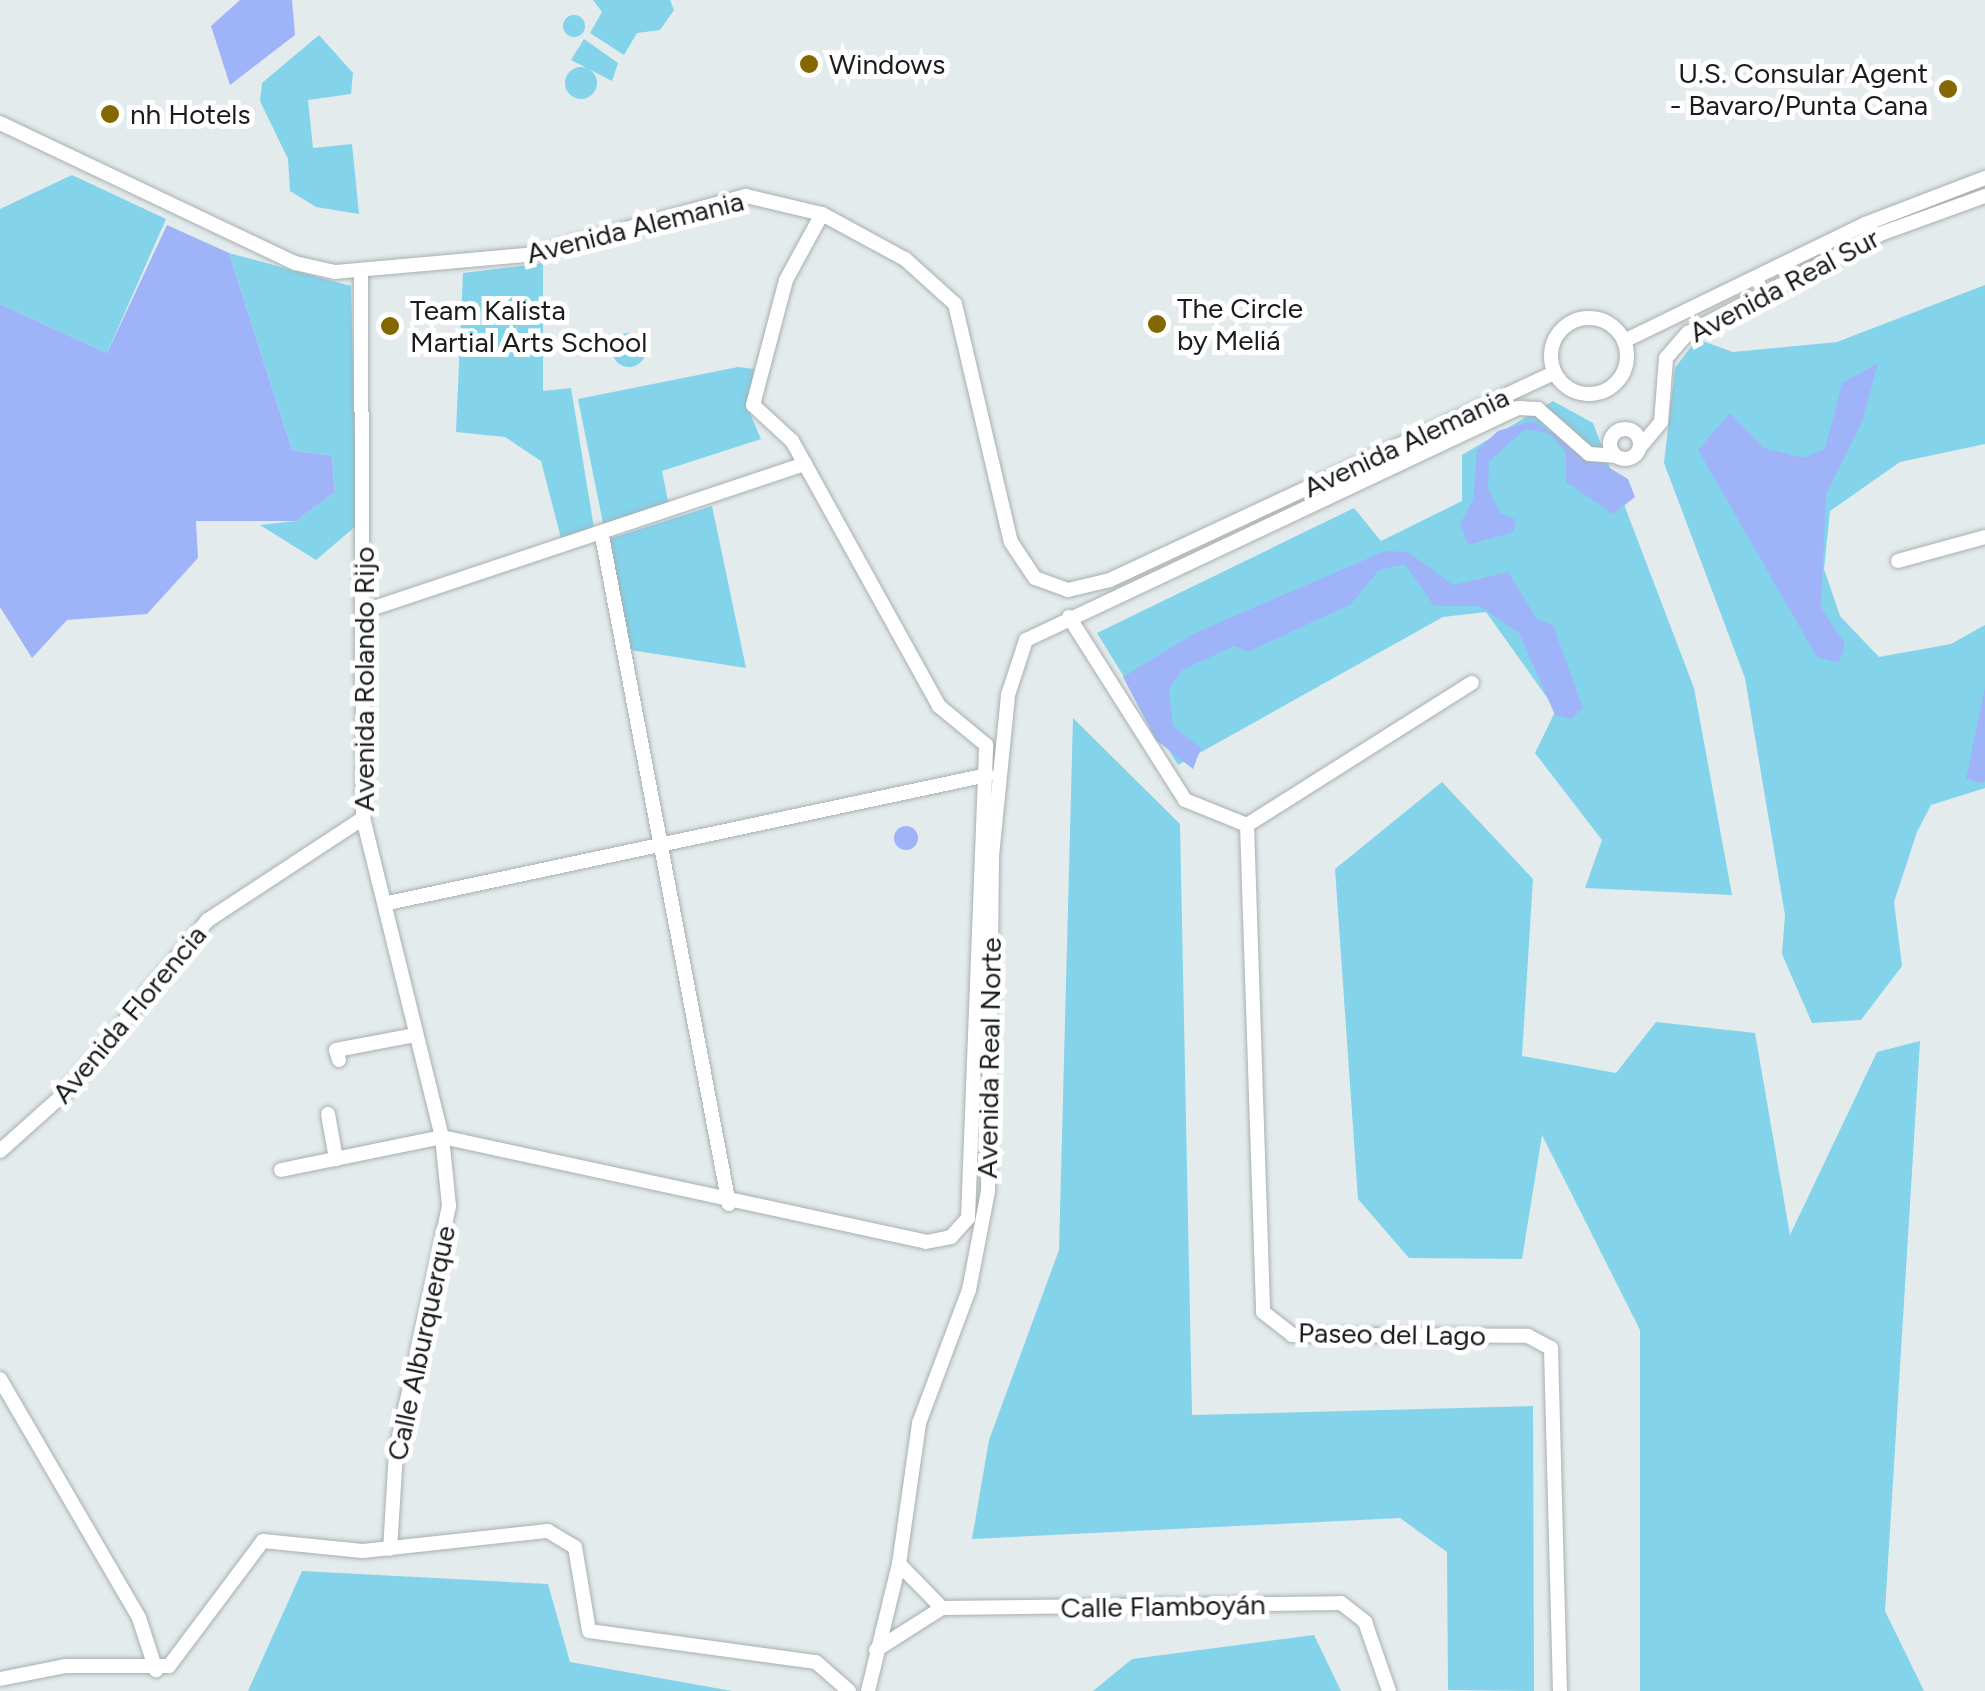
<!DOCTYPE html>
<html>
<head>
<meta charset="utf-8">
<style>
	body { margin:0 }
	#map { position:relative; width:1985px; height:1691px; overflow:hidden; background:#e3ebed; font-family:Figtree,sans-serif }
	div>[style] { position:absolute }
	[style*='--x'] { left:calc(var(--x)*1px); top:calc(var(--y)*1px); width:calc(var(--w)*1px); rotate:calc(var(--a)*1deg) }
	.green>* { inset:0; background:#83d3eb }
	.round { border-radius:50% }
	.water>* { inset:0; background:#9fb4f8 }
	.roads { filter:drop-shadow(0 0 2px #a8afb1) drop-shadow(0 0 2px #a8afb1) }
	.minor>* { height:14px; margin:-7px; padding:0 7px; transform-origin:7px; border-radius:7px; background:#fff }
	.minor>.ring { margin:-7px; padding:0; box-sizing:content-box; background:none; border:14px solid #fff; border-radius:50% }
	.dots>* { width:28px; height:28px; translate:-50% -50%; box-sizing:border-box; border:5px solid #fff; border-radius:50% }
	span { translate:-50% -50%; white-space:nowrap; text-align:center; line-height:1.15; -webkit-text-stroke:10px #fff; paint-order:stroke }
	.poi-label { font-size:28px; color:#191c1d }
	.left { translate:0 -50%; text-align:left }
	.right { translate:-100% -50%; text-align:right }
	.street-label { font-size:28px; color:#191c1d }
</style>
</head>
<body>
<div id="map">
	<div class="green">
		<div style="clip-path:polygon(593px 0,670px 0,674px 10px,660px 30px,637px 33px,624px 55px,590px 33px,602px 12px)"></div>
		<div class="round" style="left:563px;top:15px;width:22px;height:22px"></div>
		<div style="clip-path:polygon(319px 35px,353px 73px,351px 94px,308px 100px,313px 148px,352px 144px,359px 214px,316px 207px,290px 191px,288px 159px,260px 101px,262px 83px)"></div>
		<div style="clip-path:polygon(584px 39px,618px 63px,612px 81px,571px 60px)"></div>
		<div class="round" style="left:565px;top:67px;width:32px;height:32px"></div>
		<div style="clip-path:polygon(72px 175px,166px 219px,107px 353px,0 304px,0 209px)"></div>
		<div style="clip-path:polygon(229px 253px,351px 286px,357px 525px,316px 560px,260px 525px,296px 521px,335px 492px,332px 456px,292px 450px)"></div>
		<div style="clip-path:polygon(543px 263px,543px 391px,571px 388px,595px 534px,562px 542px,541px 461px,505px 437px,456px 432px,463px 273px)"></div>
		<div style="clip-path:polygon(1985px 285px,1985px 444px,1900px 462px,1830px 511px,1824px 569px,1840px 616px,1879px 657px,1951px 644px,1985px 625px,1985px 788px,1931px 805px,1917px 832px,1894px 902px,1902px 966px,1861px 1020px,1812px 1023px,1782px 954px,1785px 915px,1745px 678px,1664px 463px,1675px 368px,1697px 339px,1733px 352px,1837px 342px)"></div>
		<div class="round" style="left:612px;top:333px;width:34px;height:34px"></div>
		<div style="clip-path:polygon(738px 367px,754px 369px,748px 409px,761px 439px,662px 471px,669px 506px,604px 528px,578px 399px)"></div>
		<div style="clip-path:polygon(1553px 401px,1593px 423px,1694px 688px,1732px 895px,1585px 888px,1602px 840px,1535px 753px,1556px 710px,1486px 612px,1443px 617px,1178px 765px,1097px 633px,1354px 508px,1381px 541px,1462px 501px,1462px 455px)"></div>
		<div style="clip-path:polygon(712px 506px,746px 668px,630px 650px,606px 540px)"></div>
		<div style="clip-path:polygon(1073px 718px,1180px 824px,1192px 1415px,1533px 1406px,1534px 1691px,1448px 1690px,1447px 1552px,1400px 1518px,972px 1539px,989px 1440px,1059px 1250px)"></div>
		<div style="clip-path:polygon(1442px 782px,1533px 879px,1522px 1056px,1616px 1073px,1656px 1022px,1755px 1033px,1790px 1235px,1877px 1052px,1920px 1041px,1885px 1611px,1924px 1691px,1640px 1691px,1640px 1330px,1542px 1135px,1522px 1259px,1409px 1258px,1358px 1199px,1335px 869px)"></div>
		<div style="clip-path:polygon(302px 1571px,548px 1584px,570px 1662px,732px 1691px,248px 1691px)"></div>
		<div style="clip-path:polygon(1314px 1635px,1341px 1691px,1093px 1691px,1132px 1659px)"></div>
	</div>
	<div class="water">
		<div style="clip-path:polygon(240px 0,292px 0,295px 35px,230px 85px,211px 26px)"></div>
		<div style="clip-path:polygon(167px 225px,229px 253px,292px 450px,332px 456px,335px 492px,296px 521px,196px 521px,198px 558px,147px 614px,67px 620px,32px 658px,0 607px,0 304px,107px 353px)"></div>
		<div style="clip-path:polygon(1878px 363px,1862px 422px,1826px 494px,1821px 608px,1845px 644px,1839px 663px,1817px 657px,1698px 450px,1730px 413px,1764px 448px,1803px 458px,1825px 449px,1842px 383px)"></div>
		<div style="clip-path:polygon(1532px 421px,1628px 479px,1635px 497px,1613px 514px,1566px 482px,1566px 452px,1550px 434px,1526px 429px,1489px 461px,1488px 488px,1500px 513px,1516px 520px,1513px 532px,1468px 545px,1460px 524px,1473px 500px,1477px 450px,1498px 431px)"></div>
		<div style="clip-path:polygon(1385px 551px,1408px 552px,1453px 585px,1508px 572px,1537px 619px,1553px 625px,1583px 708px,1571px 719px,1555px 715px,1519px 633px,1479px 606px,1434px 606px,1405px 564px,1379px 570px,1351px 604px,1248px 652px,1234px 646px,1182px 670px,1169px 689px,1173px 726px,1201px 748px,1193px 769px,1156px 740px,1123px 677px,1195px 633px)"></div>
		<div style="clip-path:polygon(1985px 687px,1985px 781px,1981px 783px,1966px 779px)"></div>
		<div class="round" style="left:894px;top:826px;width:24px;height:24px"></div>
	</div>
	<div class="roads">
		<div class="minor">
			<div style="--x:0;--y:123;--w:327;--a:25.4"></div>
			<div style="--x:295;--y:263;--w:41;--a:12.7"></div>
			<div style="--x:335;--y:272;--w:201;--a:-5.1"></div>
			<div style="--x:535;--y:254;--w:219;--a:-15.4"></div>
			<div style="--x:746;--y:196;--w:78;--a:13.3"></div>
			<div style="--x:822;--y:214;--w:94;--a:28.5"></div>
			<div style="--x:905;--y:259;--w:67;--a:42"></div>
			<div style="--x:955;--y:304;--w:244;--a:76.8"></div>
			<div style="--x:1011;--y:542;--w:43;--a:56.3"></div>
			<div style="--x:1035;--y:578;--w:35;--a:20"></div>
			<div style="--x:1068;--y:590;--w:43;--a:-13.4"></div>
			<div style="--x:1110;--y:580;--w:490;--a:-25"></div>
			<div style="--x:361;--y:273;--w:545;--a:89.79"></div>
			<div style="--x:363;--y:818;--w:329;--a:76.1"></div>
			<div style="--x:442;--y:1137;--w:69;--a:84.2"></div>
			<div style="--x:449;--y:1206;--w:252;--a:102.2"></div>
			<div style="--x:396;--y:1452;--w:97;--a:93.5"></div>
			<div class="ring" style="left:1551px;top:318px;width:62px;height:62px"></div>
			<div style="--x:1624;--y:341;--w:268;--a:-25.9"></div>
			<div style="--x:1865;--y:224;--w:129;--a:-21"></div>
			<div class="ring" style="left:1610px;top:429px;width:16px;height:16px"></div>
			<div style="--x:1640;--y:447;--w:33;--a:-50"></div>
			<div style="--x:1661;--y:422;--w:64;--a:-85.5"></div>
			<div style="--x:1666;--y:358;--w:33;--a:-49"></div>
			<div style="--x:1688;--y:333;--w:216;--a:-27.3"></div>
			<div style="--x:1880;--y:234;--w:112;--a:-19.9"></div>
			<div style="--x:602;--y:536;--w:680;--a:79.24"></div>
			<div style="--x:1898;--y:561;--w:90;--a:-15.4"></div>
			<div style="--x:365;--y:611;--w:464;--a:-18.5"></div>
			<div style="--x:1069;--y:617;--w:217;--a:57.6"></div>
			<div style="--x:1185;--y:800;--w:67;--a:22"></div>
			<div style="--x:1247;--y:825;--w:487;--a:88.1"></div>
			<div style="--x:1263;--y:1312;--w:37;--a:38"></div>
			<div style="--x:1292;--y:1335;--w:236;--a:0.2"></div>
			<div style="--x:1528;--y:1336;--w:26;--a:28"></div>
			<div style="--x:1551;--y:1348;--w:343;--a:88.5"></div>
			<div style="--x:1247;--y:825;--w:266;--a:-32.3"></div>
			<div style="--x:388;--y:903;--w:613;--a:-12.06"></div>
			<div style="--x:339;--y:1060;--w:10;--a:-107"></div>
			<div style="--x:336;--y:1050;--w:80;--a:-10.8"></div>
			<div style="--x:328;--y:1114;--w:46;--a:79.9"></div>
			<div style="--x:0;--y:1151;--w:89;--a:-41.8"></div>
			<div style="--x:66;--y:1092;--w:223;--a:-50.5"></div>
			<div style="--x:208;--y:920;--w:186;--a:-33.3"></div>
			<div style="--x:281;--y:1170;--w:164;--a:-11.6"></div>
			<div style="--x:442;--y:1137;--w:495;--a:12.2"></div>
			<div style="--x:926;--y:1242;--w:25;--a:-11"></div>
			<div style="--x:951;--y:1237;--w:25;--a:-48"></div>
			<div style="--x:968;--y:1218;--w:473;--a:-87.8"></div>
			<div style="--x:986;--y:745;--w:61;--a:-140.3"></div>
			<div style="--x:939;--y:706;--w:303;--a:-119"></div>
			<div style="--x:792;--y:441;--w:53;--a:-137.3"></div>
			<div style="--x:753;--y:405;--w:129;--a:-75.2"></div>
			<div style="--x:786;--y:280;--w:75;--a:-61.4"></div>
			<div style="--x:0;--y:1379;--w:276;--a:59.8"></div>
			<div style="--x:139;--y:1618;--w:55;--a:71.9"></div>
			<div style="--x:900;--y:1565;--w:60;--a:45.7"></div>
			<div style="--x:942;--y:1608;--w:399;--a:-0.7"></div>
			<div style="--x:1341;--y:1603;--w:31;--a:38"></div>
			<div style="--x:1365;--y:1622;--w:73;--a:70.8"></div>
			<div style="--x:876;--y:1650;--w:78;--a:-32.5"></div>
			<div style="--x:0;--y:1679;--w:66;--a:-11.3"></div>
			<div style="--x:65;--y:1666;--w:104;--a:0"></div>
			<div style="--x:169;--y:1666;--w:156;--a:-53.1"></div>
			<div style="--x:263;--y:1541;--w:100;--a:5.7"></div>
			<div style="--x:363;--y:1551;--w:186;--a:-6.2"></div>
			<div style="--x:548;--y:1531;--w:31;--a:31"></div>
			<div style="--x:575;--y:1547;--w:85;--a:80.5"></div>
			<div style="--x:589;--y:1631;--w:229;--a:7.8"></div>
			<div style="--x:816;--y:1662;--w:44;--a:41.3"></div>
			<div style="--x:868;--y:1691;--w:131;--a:-76.3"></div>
			<div style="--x:899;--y:1564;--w:142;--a:-81.9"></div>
			<div style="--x:919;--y:1423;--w:142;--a:-69.4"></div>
			<div style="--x:969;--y:1290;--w:101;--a:-79.1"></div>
			<div style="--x:988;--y:1191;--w:335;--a:-89.3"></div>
			<div style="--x:992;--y:856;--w:162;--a:-84.3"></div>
			<div style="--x:1008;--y:695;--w:58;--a:-71.9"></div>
			<div style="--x:1026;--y:640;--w:544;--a:-25.25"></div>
			<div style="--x:1518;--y:408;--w:20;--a:3"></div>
			<div style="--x:1538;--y:409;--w:68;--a:41.4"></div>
			<div style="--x:1589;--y:454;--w:26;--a:4"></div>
		</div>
	</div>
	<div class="dots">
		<div style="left:809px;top:64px;background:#846700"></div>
		<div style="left:1948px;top:89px;background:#846700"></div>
		<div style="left:110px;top:114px;background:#846700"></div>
		<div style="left:1157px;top:324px;background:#846700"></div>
		<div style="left:390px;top:326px;background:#846700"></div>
	</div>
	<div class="poi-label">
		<span class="left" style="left:829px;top:64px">Windows</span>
		<span class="right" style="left:1928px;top:89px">U.S. Consular Agent<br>- Bavaro/Punta Cana</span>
		<span class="left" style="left:130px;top:114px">nh Hotels</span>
		<span class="left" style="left:1177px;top:324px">The Circle<br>by Meliá</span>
		<span class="left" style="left:410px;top:326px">Team Kalista<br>Martial Arts School</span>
	</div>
	<div class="street-label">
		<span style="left:635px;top:227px;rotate:-14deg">Avenida Alemania</span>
		<span style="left:1784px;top:285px;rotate:-28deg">Avenida Real Sur</span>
		<span style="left:1406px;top:442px;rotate:-25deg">Avenida Alemania</span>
		<span style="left:364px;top:679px;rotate:-90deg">Avenida Rolando Rijo</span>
		<span style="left:129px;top:1014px;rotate:-50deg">Avenida Florencia</span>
		<span style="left:989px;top:1058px;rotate:-89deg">Avenida Real Norte</span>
		<span style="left:1392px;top:1334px;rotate:1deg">Paseo del Lago</span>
		<span style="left:421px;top:1343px;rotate:-78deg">Calle Alburquerque</span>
		<span style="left:1163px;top:1606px;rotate:-1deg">Calle Flamboyán</span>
	</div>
</div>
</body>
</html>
